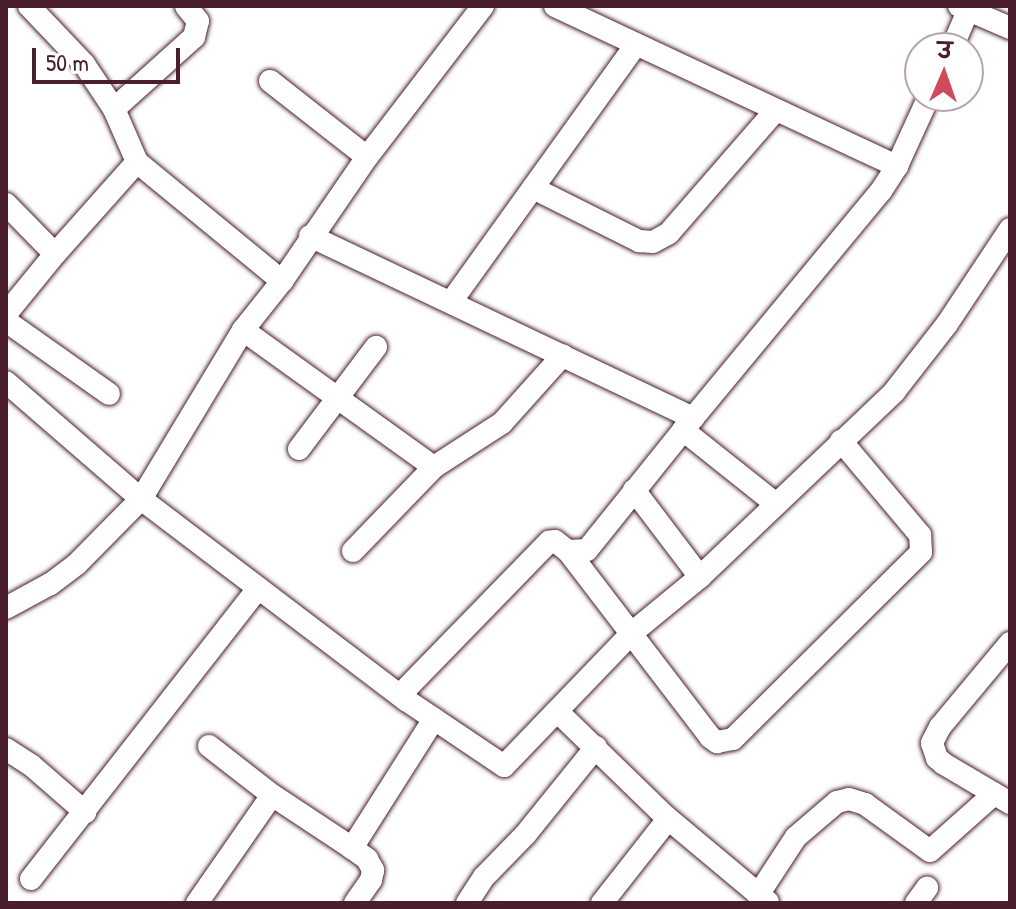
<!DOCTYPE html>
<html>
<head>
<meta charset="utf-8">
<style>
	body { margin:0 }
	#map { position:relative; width:1016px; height:909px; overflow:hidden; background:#fff; font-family:"Patrick Hand","Playpen Sans Deva",sans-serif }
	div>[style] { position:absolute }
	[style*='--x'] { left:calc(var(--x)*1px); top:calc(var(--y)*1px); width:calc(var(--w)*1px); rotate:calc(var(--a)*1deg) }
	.roads { filter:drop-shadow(0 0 2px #4a1f2b) drop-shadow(0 0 2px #4a1f2b) }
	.street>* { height:22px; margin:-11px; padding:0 11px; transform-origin:11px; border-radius:11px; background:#fff }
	span { translate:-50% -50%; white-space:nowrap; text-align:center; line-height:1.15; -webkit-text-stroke:7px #fff; paint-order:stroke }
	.frame { position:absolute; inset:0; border:8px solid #4a1f2b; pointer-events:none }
	.north { position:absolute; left:904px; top:32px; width:80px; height:80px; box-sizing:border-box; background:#fff; border:2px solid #b7a5aa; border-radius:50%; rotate:2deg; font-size:22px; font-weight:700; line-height:32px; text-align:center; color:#4a1f2b }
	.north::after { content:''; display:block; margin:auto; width:28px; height:36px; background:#d1495b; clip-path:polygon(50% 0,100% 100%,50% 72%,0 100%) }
	.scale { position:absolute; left:32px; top:48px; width:148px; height:36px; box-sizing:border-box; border:4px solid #4a1f2b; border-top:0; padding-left:10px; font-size:24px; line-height:28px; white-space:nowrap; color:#4a1f2b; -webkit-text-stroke:6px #fff; paint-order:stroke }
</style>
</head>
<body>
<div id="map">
	<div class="roads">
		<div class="street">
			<div style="--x:29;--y:6;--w:80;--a:46.5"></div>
			<div style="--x:84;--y:64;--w:54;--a:56.3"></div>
			<div style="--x:114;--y:109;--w:58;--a:66.5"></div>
			<div style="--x:483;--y:6;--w:190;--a:127.5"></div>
			<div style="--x:367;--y:157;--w:150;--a:124.4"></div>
			<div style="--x:282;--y:281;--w:63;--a:128.5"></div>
			<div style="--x:243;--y:330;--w:197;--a:121.1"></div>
			<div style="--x:141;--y:499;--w:333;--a:37.2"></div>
			<div style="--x:406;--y:700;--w:118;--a:34"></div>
			<div style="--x:504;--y:766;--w:186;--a:-46.1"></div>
			<div style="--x:633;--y:632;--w:87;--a:-39.4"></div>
			<div style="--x:700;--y:577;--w:268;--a:-43.6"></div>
			<div style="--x:894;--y:392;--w:86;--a:-52.1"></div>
			<div style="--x:947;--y:324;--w:114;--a:-56.4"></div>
			<div style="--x:555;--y:6;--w:378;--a:25.1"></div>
			<div style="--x:959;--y:6;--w:56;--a:23.3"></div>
			<div style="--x:952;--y:48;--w:46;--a:-66.8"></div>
			<div style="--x:270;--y:81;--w:123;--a:38.1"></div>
			<div style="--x:114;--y:109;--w:108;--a:-42"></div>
			<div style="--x:194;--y:37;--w:16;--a:-76"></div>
			<div style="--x:198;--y:21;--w:19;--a:-129"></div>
			<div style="--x:533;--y:188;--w:119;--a:26.6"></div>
			<div style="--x:639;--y:241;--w:14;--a:4"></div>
			<div style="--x:653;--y:242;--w:18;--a:-29"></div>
			<div style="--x:669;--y:233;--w:163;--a:-49"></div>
			<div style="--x:6;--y:204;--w:70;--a:45.6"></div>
			<div style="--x:55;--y:254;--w:123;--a:-48.3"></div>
			<div style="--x:137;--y:162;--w:188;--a:39.4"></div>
			<div style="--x:310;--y:236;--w:424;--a:25.4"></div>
			<div style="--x:693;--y:418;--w:295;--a:-50.4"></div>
			<div style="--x:881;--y:191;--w:30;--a:-57"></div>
			<div style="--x:897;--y:166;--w:77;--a:-65.4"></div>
			<div style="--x:451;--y:302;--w:317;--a:-54.3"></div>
			<div style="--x:6;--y:314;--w:77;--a:-50.8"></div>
			<div style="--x:6;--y:321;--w:126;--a:35.3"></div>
			<div style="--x:243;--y:330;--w:235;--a:35.7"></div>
			<div style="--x:434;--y:467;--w:81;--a:-32.9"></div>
			<div style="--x:502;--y:423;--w:91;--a:-48.1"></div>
			<div style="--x:6;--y:382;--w:179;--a:40.9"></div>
			<div style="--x:141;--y:499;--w:91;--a:134.6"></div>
			<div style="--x:77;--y:564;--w:34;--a:143"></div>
			<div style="--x:50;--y:584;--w:50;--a:151.4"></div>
			<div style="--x:683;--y:430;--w:119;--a:38.5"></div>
			<div style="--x:299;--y:449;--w:128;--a:-53"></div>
			<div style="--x:634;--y:490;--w:109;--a:52.8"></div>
			<div style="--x:353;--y:551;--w:117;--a:-46"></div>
			<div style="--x:568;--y:551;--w:234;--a:52.6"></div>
			<div style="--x:710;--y:737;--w:9;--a:36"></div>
			<div style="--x:717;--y:742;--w:16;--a:-11"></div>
			<div style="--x:733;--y:739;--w:265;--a:-44.8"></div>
			<div style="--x:921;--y:552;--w:17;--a:-93"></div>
			<div style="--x:920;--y:535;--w:123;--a:-130"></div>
			<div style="--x:1010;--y:643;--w:109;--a:129.8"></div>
			<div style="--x:940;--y:727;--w:18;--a:117"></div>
			<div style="--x:932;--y:743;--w:16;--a:72"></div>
			<div style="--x:937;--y:758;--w:9;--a:41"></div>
			<div style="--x:944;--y:764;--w:77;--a:30.6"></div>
			<div style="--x:400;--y:695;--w:214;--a:-45.8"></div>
			<div style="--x:549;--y:542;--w:6;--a:-9"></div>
			<div style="--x:555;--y:541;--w:16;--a:38"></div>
			<div style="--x:568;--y:551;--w:19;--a:-3"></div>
			<div style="--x:587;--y:550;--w:169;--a:-51.2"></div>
			<div style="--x:557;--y:711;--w:151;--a:44.2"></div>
			<div style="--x:665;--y:816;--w:134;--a:39.9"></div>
			<div style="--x:209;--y:746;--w:80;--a:37.9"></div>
			<div style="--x:6;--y:749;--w:30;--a:33"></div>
			<div style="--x:31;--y:765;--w:72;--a:41"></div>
			<div style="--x:352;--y:848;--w:19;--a:36"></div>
			<div style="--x:367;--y:859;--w:13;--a:61"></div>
			<div style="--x:373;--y:870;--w:10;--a:101"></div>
			<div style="--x:371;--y:880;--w:28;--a:125"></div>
			<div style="--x:31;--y:879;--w:369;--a:-52"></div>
			<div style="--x:758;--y:895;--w:69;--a:-56.8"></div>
			<div style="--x:796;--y:837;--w:54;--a:-40.5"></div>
			<div style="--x:837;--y:802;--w:12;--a:-14"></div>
			<div style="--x:849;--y:799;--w:17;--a:17"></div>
			<div style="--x:865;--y:804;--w:80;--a:35.9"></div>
			<div style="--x:930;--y:851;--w:86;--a:-41.7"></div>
			<div style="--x:197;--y:903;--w:131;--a:-55.2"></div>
			<div style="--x:272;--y:795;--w:96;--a:33.5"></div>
			<div style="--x:352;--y:848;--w:153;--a:-57.6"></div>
			<div style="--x:467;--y:903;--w:31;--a:-57"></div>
			<div style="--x:484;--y:877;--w:59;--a:-45.7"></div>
			<div style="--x:525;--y:835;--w:113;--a:-51.1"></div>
			<div style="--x:602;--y:903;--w:107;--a:-51.8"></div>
			<div style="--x:916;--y:903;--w:19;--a:-54"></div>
		</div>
	</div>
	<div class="frame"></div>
	<div class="north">उ</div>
	<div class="scale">50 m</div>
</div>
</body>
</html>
